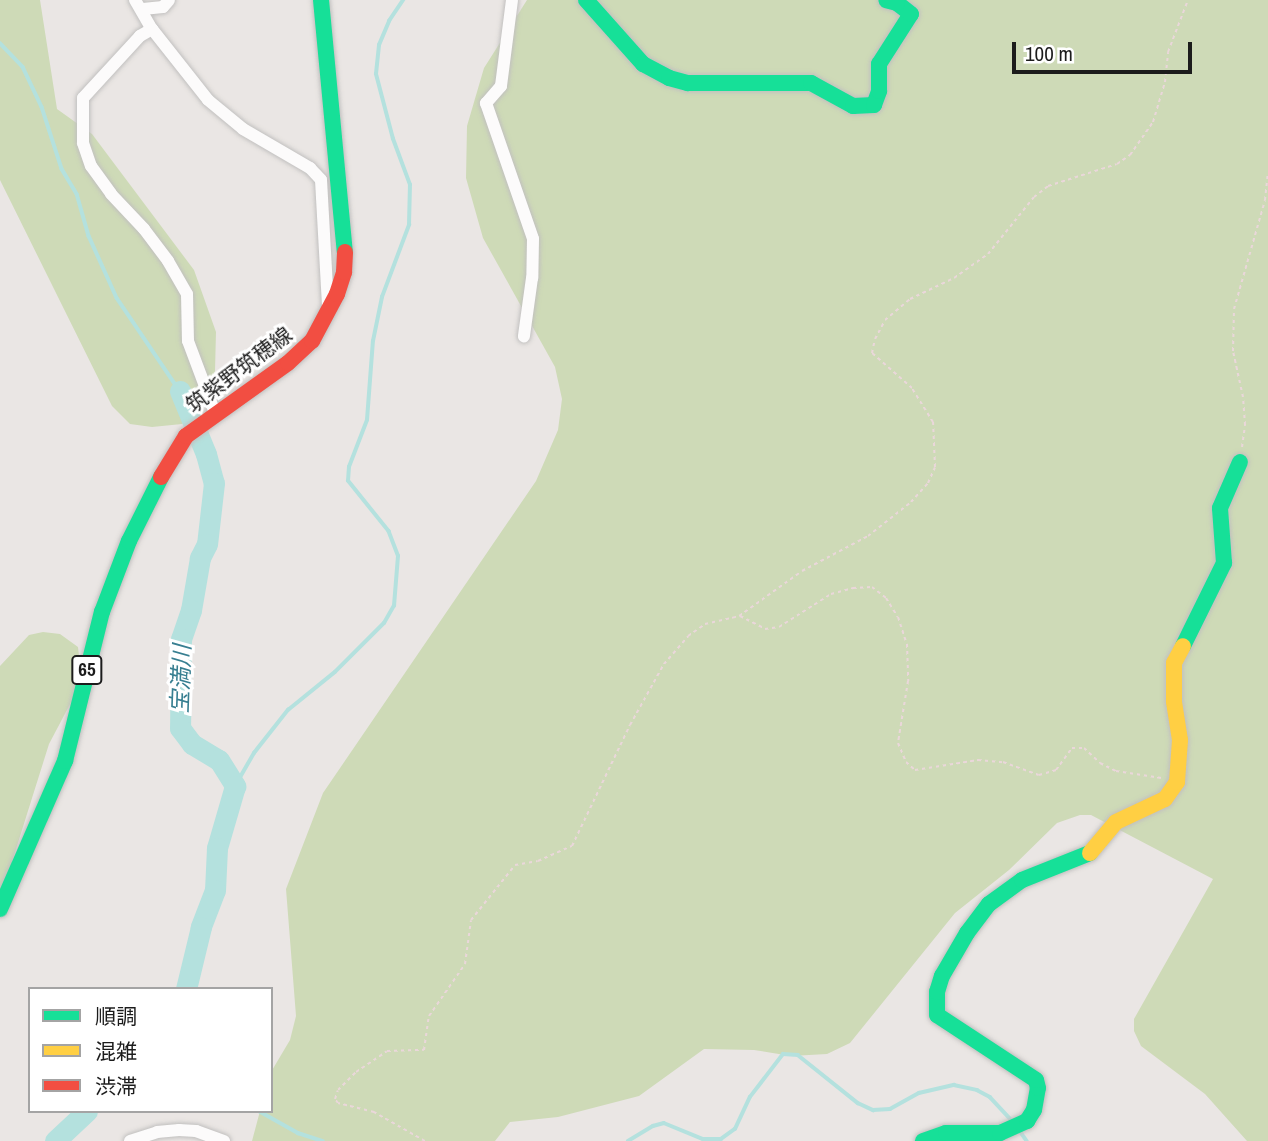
<!DOCTYPE html>
<html>
<head>
<meta charset="utf-8">
<style>
	body { margin:0 }
	#map { position:relative; width:1268px; height:1141px; overflow:hidden; background:#eae6e4; font-family:"Archivo Narrow","Noto Sans JP",sans-serif }
	div>[style] { position:absolute }
	[style*='--x'] { left:calc(var(--x)*1px); top:calc(var(--y)*1px); width:calc(var(--w)*1px); rotate:calc(var(--a)*1deg) }
	.forest>* { inset:0; background:#cedab7 }
	.stream>* { height:3.5px; margin:-1.75px; padding:0 1.75px; transform-origin:1.75px; border-radius:1.75px; background:#b4e1de }
	.river>* { height:21px; margin:-10.5px; padding:0 10.5px; transform-origin:10.5px; border-radius:10.5px; background:#b4e1de }
	.path>* { height:2px; margin-top:-1px; transform-origin:0; background:repeating-linear-gradient(90deg,#ead7da 0 3.5px,transparent 0 7px) }
	.roads { filter:drop-shadow(0 0 2px #c1c0bf) drop-shadow(0 0 2px #c1c0bf) }
	.street>* { height:12px; margin:-6px; padding:0 6px; transform-origin:6px; border-radius:6px; background:#fcfbfb }
	.fast>* { height:16px; margin:-8px; padding:0 8px; transform-origin:8px; border-radius:8px; background:#16e098 }
	.slow>* { height:16px; margin:-8px; padding:0 8px; transform-origin:8px; border-radius:8px; background:#ffcf43 }
	.jam>* { height:16px; margin:-8px; padding:0 8px; transform-origin:8px; border-radius:8px; background:#f24e42 }
	span { translate:-50% -50%; white-space:nowrap; text-align:center; line-height:1.15; -webkit-text-stroke:6px #fff; paint-order:stroke }
	.shield-label span { padding:2px 5px; background:#fff; border:2px solid; border-radius:5px; -webkit-text-stroke-width:0 }
	.shield-label { font-size:19px; color:#1c1c1c; font-weight:700 }
	.street-label { font-size:21px; color:#1c1c1c }
	.water-label { font-size:23px; color:#387f91; font-style:italic }
	.legend { position:absolute; left:28px; top:987px; width:245px; height:126px; box-sizing:border-box; background:#fff; border:2px solid #a4a4a4; margin:0; padding:9px 12px; list-style:none; font-size:21px; color:#1c1c1c }
	.legend li { display:flex; align-items:center; gap:14px; height:35px }
	.legend b { width:35px; border:2px solid #a4a4a4 }
	.scale { position:absolute; left:1012px; top:42px; width:180px; height:32px; box-sizing:border-box; border:4px solid #1c1c1c; border-top:0; padding-left:9px; font-size:21px; line-height:24px; white-space:nowrap; color:#1c1c1c; -webkit-text-stroke:5px #fff; paint-order:stroke }
</style>
</head>
<body>
<div id="map">
	<div class="forest">
		<div style="clip-path:polygon(0 0,40px 0,57px 109px,92px 134px,194px 270px,216px 332px,215px 371px,203px 405px,182px 424px,152px 427px,130px 424px,112px 406px,0 180px)"></div>
		<div style="clip-path:polygon(527px 0,1268px 0,1268px 1141px,1247px 1141px,1205px 1094px,1141px 1046px,1134px 1031px,1134px 1019px,1213px 879px,1091px 815px,1080px 815px,1057px 823px,1009px 870px,955px 913px,850px 1043px,827px 1054px,791px 1056px,754px 1050px,704px 1049px,639px 1096px,558px 1117px,510px 1122px,495px 1141px,252px 1141px,260px 1111px,271px 1111px,271px 1072px,290px 1040px,296px 1016px,286px 889px,323px 793px,536px 481px,558px 430px,562px 399px,555px 367px,483px 238px,466px 178px,467px 126px,484px 68px)"></div>
		<div style="clip-path:polygon(43px 632px,60px 634px,78px 647px,80px 664px,77px 691px,49px 744px,6px 881px,0 890px,0 666px,29px 635px)"></div>
	</div>
	<div class="stream">
		<div style="--x:0;--y:43;--w:33;--a:46"></div>
		<div style="--x:23;--y:67;--w:44;--a:64.6"></div>
		<div style="--x:42;--y:107;--w:65;--a:72.1"></div>
		<div style="--x:62;--y:169;--w:29;--a:59"></div>
		<div style="--x:77;--y:194;--w:44;--a:74.1"></div>
		<div style="--x:89;--y:236;--w:68;--a:65.7"></div>
		<div style="--x:117;--y:298;--w:112;--a:55.9"></div>
		<div style="--x:235;--y:786;--w:38;--a:-60"></div>
		<div style="--x:254;--y:753;--w:55;--a:-51.7"></div>
		<div style="--x:288;--y:710;--w:60;--a:-39"></div>
		<div style="--x:335;--y:672;--w:69;--a:-45"></div>
		<div style="--x:384;--y:623;--w:20;--a:-60"></div>
		<div style="--x:394;--y:606;--w:50;--a:-85.4"></div>
		<div style="--x:398;--y:556;--w:26;--a:-111"></div>
		<div style="--x:389;--y:532;--w:65;--a:-128.8"></div>
		<div style="--x:348;--y:481;--w:14;--a:-86"></div>
		<div style="--x:349;--y:467;--w:50;--a:-69"></div>
		<div style="--x:367;--y:420;--w:79;--a:-85.7"></div>
		<div style="--x:373;--y:341;--w:45;--a:-78.4"></div>
		<div style="--x:382;--y:297;--w:77;--a:-69.4"></div>
		<div style="--x:409;--y:225;--w:40;--a:-88.6"></div>
		<div style="--x:410;--y:185;--w:49;--a:-110.3"></div>
		<div style="--x:393;--y:139;--w:67;--a:-104.7"></div>
		<div style="--x:376;--y:74;--w:29;--a:-84"></div>
		<div style="--x:379;--y:45;--w:26;--a:-67"></div>
		<div style="--x:389;--y:21;--w:25;--a:-56"></div>
		<div style="--x:259;--y:1111;--w:45;--a:29.4"></div>
		<div style="--x:298;--y:1133;--w:26;--a:18"></div>
		<div style="--x:1020;--y:1131;--w:12;--a:55"></div>
		<div style="--x:628;--y:1141;--w:29;--a:-31"></div>
		<div style="--x:653;--y:1126;--w:11;--a:-15"></div>
		<div style="--x:664;--y:1123;--w:42;--a:22.3"></div>
		<div style="--x:703;--y:1139;--w:18;--a:0"></div>
		<div style="--x:721;--y:1139;--w:17;--a:-36"></div>
		<div style="--x:735;--y:1129;--w:35;--a:-65"></div>
		<div style="--x:750;--y:1097;--w:54;--a:-52.5"></div>
		<div style="--x:783;--y:1054;--w:15;--a:4"></div>
		<div style="--x:798;--y:1055;--w:77;--a:38.7"></div>
		<div style="--x:858;--y:1103;--w:17;--a:25"></div>
		<div style="--x:873;--y:1110;--w:17;--a:-3"></div>
		<div style="--x:890;--y:1109;--w:33;--a:-29"></div>
		<div style="--x:919;--y:1093;--w:36;--a:-13"></div>
		<div style="--x:954;--y:1085;--w:24;--a:12"></div>
		<div style="--x:977;--y:1090;--w:15;--a:28"></div>
		<div style="--x:990;--y:1097;--w:34;--a:47"></div>
	</div>
	<div class="river">
		<div style="--x:180;--y:391;--w:68;--a:67.6"></div>
		<div style="--x:206;--y:454;--w:30;--a:75"></div>
		<div style="--x:214;--y:483;--w:61;--a:96.5"></div>
		<div style="--x:207;--y:544;--w:16;--a:117"></div>
		<div style="--x:200;--y:558;--w:53;--a:99.8"></div>
		<div style="--x:191;--y:610;--w:31;--a:109"></div>
		<div style="--x:181;--y:639;--w:89;--a:90.6"></div>
		<div style="--x:180;--y:728;--w:20;--a:53"></div>
		<div style="--x:192;--y:744;--w:31;--a:31"></div>
		<div style="--x:219;--y:760;--w:31;--a:58"></div>
		<div style="--x:235;--y:786;--w:65;--a:106.2"></div>
		<div style="--x:217;--y:848;--w:42;--a:92.7"></div>
		<div style="--x:215;--y:890;--w:40;--a:111"></div>
		<div style="--x:201;--y:927;--w:64;--a:103.6"></div>
		<div style="--x:55;--y:1141;--w:44;--a:-43.2"></div>
	</div>
	<div class="path">
		<div style="--x:1242;--y:447;--w:22;--a:-82"></div>
		<div style="--x:1245;--y:425;--w:28;--a:-94"></div>
		<div style="--x:1243;--y:397;--w:47;--a:-102.3"></div>
		<div style="--x:1233;--y:351;--w:42;--a:-88.6"></div>
		<div style="--x:1234;--y:309;--w:113;--a:-74.1"></div>
		<div style="--x:1265;--y:200;--w:28;--a:-84"></div>
		<div style="--x:740;--y:616;--w:28;--a:27"></div>
		<div style="--x:765;--y:629;--w:14;--a:-8"></div>
		<div style="--x:779;--y:627;--w:62;--a:-32.4"></div>
		<div style="--x:831;--y:594;--w:23;--a:-15"></div>
		<div style="--x:853;--y:588;--w:19;--a:-3"></div>
		<div style="--x:872;--y:587;--w:18;--a:38"></div>
		<div style="--x:886;--y:598;--w:22;--a:58"></div>
		<div style="--x:898;--y:617;--w:28;--a:72"></div>
		<div style="--x:907;--y:644;--w:37;--a:88"></div>
		<div style="--x:908;--y:681;--w:63;--a:99.2"></div>
		<div style="--x:898;--y:743;--w:21;--a:67"></div>
		<div style="--x:906;--y:762;--w:12;--a:42"></div>
		<div style="--x:915;--y:770;--w:64;--a:-9"></div>
		<div style="--x:978;--y:760;--w:25;--a:5"></div>
		<div style="--x:1003;--y:762;--w:38;--a:20"></div>
		<div style="--x:1039;--y:775;--w:18;--a:-16"></div>
		<div style="--x:1056;--y:770;--w:27;--a:-54"></div>
		<div style="--x:1072;--y:748;--w:12;--a:0"></div>
		<div style="--x:1084;--y:748;--w:22;--a:43"></div>
		<div style="--x:1100;--y:763;--w:18;--a:27"></div>
		<div style="--x:1116;--y:771;--w:46;--a:8.8"></div>
		<div style="--x:425;--y:1141;--w:59;--a:-150.4"></div>
		<div style="--x:374;--y:1112;--w:37;--a:-166"></div>
		<div style="--x:338;--y:1103;--w:5;--a:-127"></div>
		<div style="--x:335;--y:1099;--w:9;--a:-72"></div>
		<div style="--x:338;--y:1090;--w:25;--a:-45"></div>
		<div style="--x:356;--y:1072;--w:37;--a:-34"></div>
		<div style="--x:387;--y:1051;--w:37;--a:-2"></div>
		<div style="--x:424;--y:1050;--w:34;--a:-82"></div>
		<div style="--x:429;--y:1016;--w:63;--a:-55.3"></div>
		<div style="--x:465;--y:964;--w:44;--a:-82.2"></div>
		<div style="--x:471;--y:920;--w:70;--a:-51.3"></div>
		<div style="--x:515;--y:865;--w:23;--a:-10"></div>
		<div style="--x:538;--y:861;--w:37;--a:-24"></div>
		<div style="--x:572;--y:846;--w:134;--a:-64.4"></div>
		<div style="--x:630;--y:725;--w:70;--a:-60.9"></div>
		<div style="--x:664;--y:664;--w:37;--a:-49"></div>
		<div style="--x:688;--y:636;--w:21;--a:-35"></div>
		<div style="--x:705;--y:624;--w:35;--a:-13"></div>
		<div style="--x:739;--y:616;--w:77;--a:-35.5"></div>
		<div style="--x:802;--y:571;--w:75;--a:-27.9"></div>
		<div style="--x:868;--y:536;--w:55;--a:-38.3"></div>
		<div style="--x:911;--y:502;--w:25;--a:-48"></div>
		<div style="--x:928;--y:483;--w:17;--a:-66"></div>
		<div style="--x:935;--y:467;--w:45;--a:-92.5"></div>
		<div style="--x:933;--y:422;--w:40;--a:-122"></div>
		<div style="--x:912;--y:388;--w:53;--a:-138.8"></div>
		<div style="--x:872;--y:353;--w:14;--a:-78"></div>
		<div style="--x:875;--y:339;--w:21;--a:-62"></div>
		<div style="--x:885;--y:320;--w:33;--a:-40"></div>
		<div style="--x:910;--y:299;--w:49;--a:-25.5"></div>
		<div style="--x:954;--y:278;--w:42;--a:-35.2"></div>
		<div style="--x:988;--y:254;--w:73;--a:-51.1"></div>
		<div style="--x:1034;--y:197;--w:18;--a:-38"></div>
		<div style="--x:1048;--y:186;--w:72;--a:-17.7"></div>
		<div style="--x:1117;--y:164;--w:16;--a:-35"></div>
		<div style="--x:1130;--y:155;--w:40;--a:-55.1"></div>
		<div style="--x:1153;--y:122;--w:42;--a:-73.3"></div>
		<div style="--x:1165;--y:82;--w:30;--a:-84"></div>
		<div style="--x:1168;--y:52;--w:56;--a:-69"></div>
	</div>
	<div class="roads">
		<div class="street">
			<div style="--x:135;--y:0;--w:34;--a:60"></div>
			<div style="--x:152;--y:29;--w:90;--a:51.7"></div>
			<div style="--x:208;--y:100;--w:45;--a:39.6"></div>
			<div style="--x:243;--y:129;--w:78;--a:30.2"></div>
			<div style="--x:310;--y:168;--w:16;--a:47"></div>
			<div style="--x:321;--y:180;--w:127;--a:86.8"></div>
			<div style="--x:512;--y:0;--w:87;--a:97.3"></div>
			<div style="--x:501;--y:86;--w:23;--a:131"></div>
			<div style="--x:486;--y:103;--w:144;--a:70.9"></div>
			<div style="--x:533;--y:239;--w:39;--a:91"></div>
			<div style="--x:532;--y:278;--w:59;--a:97.9"></div>
			<div style="--x:143;--y:9;--w:20;--a:-6"></div>
			<div style="--x:163;--y:7;--w:9;--a:-49"></div>
			<div style="--x:152;--y:29;--w:14;--a:150"></div>
			<div style="--x:140;--y:36;--w:84;--a:132.6"></div>
			<div style="--x:83;--y:98;--w:45;--a:90"></div>
			<div style="--x:83;--y:143;--w:24;--a:71"></div>
			<div style="--x:91;--y:166;--w:34;--a:54"></div>
			<div style="--x:111;--y:194;--w:48;--a:46.7"></div>
			<div style="--x:144;--y:229;--w:40;--a:53"></div>
			<div style="--x:168;--y:261;--w:38;--a:60"></div>
			<div style="--x:187;--y:294;--w:47;--a:88.8"></div>
			<div style="--x:188;--y:341;--w:77;--a:69.4"></div>
			<div style="--x:130;--y:1141;--w:28;--a:-18"></div>
			<div style="--x:157;--y:1132;--w:22;--a:-5"></div>
			<div style="--x:179;--y:1130;--w:17;--a:3"></div>
			<div style="--x:196;--y:1131;--w:30;--a:20"></div>
		</div>
		<div class="fast">
			<div style="--x:321;--y:0;--w:253;--a:84.6"></div>
			<div style="--x:586;--y:0;--w:86;--a:48.3"></div>
			<div style="--x:643;--y:64;--w:30;--a:28"></div>
			<div style="--x:669;--y:78;--w:20;--a:15"></div>
			<div style="--x:688;--y:83;--w:123;--a:0"></div>
			<div style="--x:811;--y:83;--w:48;--a:28.7"></div>
			<div style="--x:853;--y:106;--w:21;--a:-3"></div>
			<div style="--x:874;--y:105;--w:15;--a:-70"></div>
			<div style="--x:879;--y:91;--w:27;--a:-90"></div>
			<div style="--x:879;--y:64;--w:59;--a:-57.4"></div>
			<div style="--x:911;--y:14;--w:18;--a:-142"></div>
			<div style="--x:897;--y:3;--w:11;--a:-165"></div>
			<div style="--x:1183;--y:646;--w:93;--a:-63.7"></div>
			<div style="--x:1224;--y:563;--w:55;--a:-94.2"></div>
			<div style="--x:1220;--y:508;--w:50;--a:-66.5"></div>
			<div style="--x:0;--y:909;--w:162;--a:-66.3"></div>
			<div style="--x:65;--y:761;--w:154;--a:-76.1"></div>
			<div style="--x:102;--y:612;--w:76;--a:-69.2"></div>
			<div style="--x:129;--y:541;--w:72;--a:-63.4"></div>
			<div style="--x:923;--y:1141;--w:24;--a:-19"></div>
			<div style="--x:946;--y:1133;--w:54;--a:0"></div>
			<div style="--x:1000;--y:1133;--w:30;--a:-24"></div>
			<div style="--x:1027;--y:1121;--w:13;--a:-58"></div>
			<div style="--x:1034;--y:1110;--w:22;--a:-80"></div>
			<div style="--x:1038;--y:1088;--w:8;--a:-104"></div>
			<div style="--x:1036;--y:1080;--w:118;--a:-146.7"></div>
			<div style="--x:937;--y:1015;--w:23;--a:-90"></div>
			<div style="--x:937;--y:992;--w:17;--a:-73"></div>
			<div style="--x:942;--y:976;--w:50;--a:-59.8"></div>
			<div style="--x:967;--y:933;--w:36;--a:-53"></div>
			<div style="--x:989;--y:904;--w:41;--a:-36"></div>
			<div style="--x:1022;--y:880;--w:73;--a:-21.7"></div>
		</div>
		<div class="slow">
			<div style="--x:1090;--y:853;--w:40;--a:-50"></div>
			<div style="--x:1116;--y:822;--w:54;--a:-25.1"></div>
			<div style="--x:1165;--y:799;--w:21;--a:-55"></div>
			<div style="--x:1177;--y:782;--w:42;--a:-85.9"></div>
			<div style="--x:1180;--y:740;--w:39;--a:-99"></div>
			<div style="--x:1174;--y:701;--w:38;--a:-90"></div>
			<div style="--x:1174;--y:663;--w:19;--a:-62"></div>
		</div>
		<div class="jam">
			<div style="--x:161;--y:477;--w:48;--a:-58.6"></div>
			<div style="--x:186;--y:436;--w:125;--a:-35.6"></div>
			<div style="--x:288;--y:363;--w:33;--a:-43"></div>
			<div style="--x:312;--y:341;--w:53;--a:-62"></div>
			<div style="--x:337;--y:294;--w:23;--a:-72"></div>
			<div style="--x:344;--y:272;--w:20;--a:-87"></div>
		</div>
	</div>
	<div class="shield-label">
		<span style="left:87px;top:670px">65</span>
	</div>
	<div class="street-label">
		<span style="left:239px;top:370px;rotate:-37deg">筑紫野筑穂線</span>
	</div>
	<div class="water-label">
		<span style="left:181px;top:679px;rotate:-88deg">宝満川</span>
	</div>
	<ul class="legend">
	<li><b style="height:9px;background:#16e098"></b>順調</li>
	<li><b style="height:9px;background:#ffcf43"></b>混雑</li>
	<li><b style="height:9px;background:#f24e42"></b>渋滞</li>
	</ul>
	<div class="scale">100 m</div>
</div>
</body>
</html>
